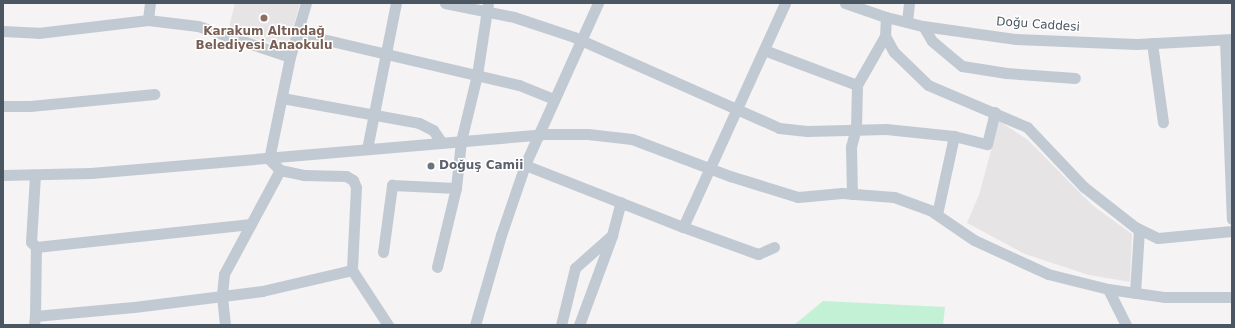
<!DOCTYPE html>
<html>
<head>
<meta charset="utf-8">
<style>
	body { margin:0 }
	#map { position:relative; width:1235px; height:328px; overflow:hidden; background:#f5f3f3; font-family:"DejaVu Sans",sans-serif }
	div>[style] { position:absolute }
	[style*='--x'] { left:calc(var(--x)*1px); top:calc(var(--y)*1px); width:calc(var(--w)*1px); rotate:calc(var(--a)*1deg) }
	.education>* { inset:0; background:#e6e4e5 }
	.green>* { inset:0; background:#c3f1d5 }
	.minor>* { height:11px; margin:-5.5px; padding:0 5.5px; transform-origin:5.5px; border-radius:5.5px; background:#c1cad2 }
	.dots>* { width:11px; height:11px; translate:-50% -50%; box-sizing:border-box; border:2px solid #fff; border-radius:50% }
	span { translate:-50% -50%; white-space:nowrap; text-align:center; line-height:1.15; -webkit-text-stroke:3px #fff; paint-order:stroke }
	.street-label { font-size:12px; color:#4a5661 }
	.education-label { font-size:12px; color:#785e54; font-weight:700 }
	.worship-label { font-size:12px; color:#5b616d; font-weight:700 }
	.left { translate:0 -50%; text-align:left }
	.frame { position:absolute; inset:0; border:4px solid #4a5661; pointer-events:none }
</style>
</head>
<body>
<div id="map">
	<div class="education">
		<div style="clip-path:polygon(235px 3px,300px 3px,290px 39px,281px 45px,228px 32px)"></div>
		<div style="clip-path:polygon(999px 121px,1028px 140px,1092px 205px,1132px 234px,1130px 282px,1089px 275px,1025px 254px,967px 223px,979px 195px)"></div>
	</div>
	<div class="green">
		<div style="clip-path:polygon(823px 301px,945px 307px,943px 325px,794px 325px)"></div>
	</div>
	<div class="minor">
		<div style="--x:150;--y:3;--w:17;--a:97"></div>
		<div style="--x:148;--y:20;--w:50;--a:6.8"></div>
		<div style="--x:198;--y:26;--w:97;--a:18.6"></div>
		<div style="--x:445;--y:3;--w:70;--a:11.5"></div>
		<div style="--x:514;--y:17;--w:63;--a:18.4"></div>
		<div style="--x:574;--y:37;--w:224;--a:23.9"></div>
		<div style="--x:779;--y:128;--w:28;--a:6"></div>
		<div style="--x:807;--y:131;--w:79;--a:-1.5"></div>
		<div style="--x:886;--y:129;--w:68;--a:5.9"></div>
		<div style="--x:598;--y:3;--w:178;--a:114.3"></div>
		<div style="--x:525;--y:165;--w:170;--a:21.4"></div>
		<div style="--x:845;--y:3;--w:43;--a:18.9"></div>
		<div style="--x:886;--y:17;--w:38;--a:14"></div>
		<div style="--x:923;--y:26;--w:94;--a:8"></div>
		<div style="--x:1016;--y:39;--w:121;--a:2.4"></div>
		<div style="--x:1137;--y:44;--w:95;--a:-3"></div>
		<div style="--x:886;--y:17;--w:19;--a:93"></div>
		<div style="--x:885;--y:36;--w:18;--a:61"></div>
		<div style="--x:894;--y:52;--w:47;--a:44.1"></div>
		<div style="--x:928;--y:85;--w:108;--a:23"></div>
		<div style="--x:1027;--y:127;--w:83;--a:46.5"></div>
		<div style="--x:1084;--y:187;--w:65;--a:38.1"></div>
		<div style="--x:1135;--y:227;--w:25;--a:26"></div>
		<div style="--x:1158;--y:238;--w:74;--a:-5.4"></div>
		<div style="--x:907;--y:22;--w:19;--a:-84"></div>
		<div style="--x:923;--y:26;--w:17;--a:59"></div>
		<div style="--x:932;--y:41;--w:39;--a:40"></div>
		<div style="--x:962;--y:66;--w:45;--a:9"></div>
		<div style="--x:1006;--y:73;--w:69;--a:4.1"></div>
		<div style="--x:3;--y:31;--w:35;--a:3"></div>
		<div style="--x:38;--y:33;--w:111;--a:-6.7"></div>
		<div style="--x:297;--y:33;--w:228;--a:13.2"></div>
		<div style="--x:519;--y:85;--w:38;--a:22"></div>
		<div style="--x:1225;--y:40;--w:179;--a:87.8"></div>
		<div style="--x:1152;--y:43;--w:80;--a:82.1"></div>
		<div style="--x:764;--y:50;--w:99;--a:20.6"></div>
		<div style="--x:857;--y:85;--w:43;--a:91.3"></div>
		<div style="--x:856;--y:128;--w:20;--a:105"></div>
		<div style="--x:851;--y:147;--w:47;--a:88.8"></div>
		<div style="--x:857;--y:85;--w:56;--a:-60.3"></div>
		<div style="--x:282;--y:98;--w:139;--a:10.3"></div>
		<div style="--x:419;--y:123;--w:16;--a:27"></div>
		<div style="--x:433;--y:130;--w:16;--a:55"></div>
		<div style="--x:3;--y:106;--w:27;--a:0"></div>
		<div style="--x:30;--y:106;--w:125;--a:-5.5"></div>
		<div style="--x:367;--y:149;--w:149;--a:-78.8"></div>
		<div style="--x:269;--y:159;--w:16;--a:45"></div>
		<div style="--x:280;--y:170;--w:25;--a:12"></div>
		<div style="--x:304;--y:175;--w:42;--a:1.4"></div>
		<div style="--x:346;--y:176;--w:8;--a:30"></div>
		<div style="--x:353;--y:180;--w:8;--a:67"></div>
		<div style="--x:356;--y:187;--w:83;--a:92.8"></div>
		<div style="--x:352;--y:270;--w:66;--a:56.8"></div>
		<div style="--x:269;--y:159;--w:104;--a:-78.4"></div>
		<div style="--x:290;--y:57;--w:56;--a:-73.5"></div>
		<div style="--x:3;--y:175;--w:88;--a:-1.3"></div>
		<div style="--x:91;--y:173;--w:454;--a:-4.9"></div>
		<div style="--x:543;--y:134;--w:45;--a:0"></div>
		<div style="--x:588;--y:134;--w:44;--a:6.5"></div>
		<div style="--x:632;--y:139;--w:105;--a:20.7"></div>
		<div style="--x:730;--y:176;--w:71;--a:17.2"></div>
		<div style="--x:798;--y:197;--w:44;--a:-5.2"></div>
		<div style="--x:842;--y:193;--w:52;--a:4.4"></div>
		<div style="--x:894;--y:197;--w:38;--a:20"></div>
		<div style="--x:930;--y:210;--w:53;--a:34.3"></div>
		<div style="--x:974;--y:240;--w:81;--a:24.7"></div>
		<div style="--x:1048;--y:274;--w:62;--a:14"></div>
		<div style="--x:35;--y:175;--w:67;--a:93.4"></div>
		<div style="--x:31;--y:242;--w:7;--a:45"></div>
		<div style="--x:937;--y:214;--w:80;--a:-77.7"></div>
		<div style="--x:954;--y:136;--w:34;--a:14"></div>
		<div style="--x:987;--y:144;--w:33;--a:-76"></div>
		<div style="--x:774;--y:247;--w:17;--a:156"></div>
		<div style="--x:758;--y:254;--w:80;--a:-160.2"></div>
		<div style="--x:683;--y:227;--w:246;--a:-65.5"></div>
		<div style="--x:383;--y:252;--w:68;--a:-82.3"></div>
		<div style="--x:392;--y:185;--w:64;--a:2.7"></div>
		<div style="--x:456;--y:188;--w:47;--a:-83.9"></div>
		<div style="--x:461;--y:141;--w:68;--a:-76.4"></div>
		<div style="--x:477;--y:75;--w:73;--a:-81.3"></div>
		<div style="--x:437;--y:267;--w:81;--a:-76.5"></div>
		<div style="--x:1135;--y:293;--w:64;--a:-86.4"></div>
		<div style="--x:35;--y:316;--w:69;--a:-89.2"></div>
		<div style="--x:36;--y:247;--w:216;--a:-6.1"></div>
		<div style="--x:34;--y:325;--w:9;--a:-84"></div>
		<div style="--x:35;--y:316;--w:99;--a:-5.2"></div>
		<div style="--x:134;--y:307;--w:129;--a:-7.1"></div>
		<div style="--x:262;--y:291;--w:92;--a:-13.1"></div>
		<div style="--x:225;--y:325;--w:31;--a:-96"></div>
		<div style="--x:222;--y:294;--w:20;--a:-84"></div>
		<div style="--x:224;--y:274;--w:118;--a:-61.7"></div>
		<div style="--x:475;--y:325;--w:94;--a:-73.9"></div>
		<div style="--x:501;--y:235;--w:74;--a:-71.1"></div>
		<div style="--x:561;--y:325;--w:59;--a:-76.2"></div>
		<div style="--x:575;--y:268;--w:50;--a:-41.7"></div>
		<div style="--x:612;--y:235;--w:34;--a:-75"></div>
		<div style="--x:579;--y:325;--w:95;--a:-69.7"></div>
		<div style="--x:1126;--y:325;--w:40;--a:-116.6"></div>
		<div style="--x:1108;--y:289;--w:58;--a:8"></div>
		<div style="--x:1165;--y:297;--w:67;--a:0"></div>
	</div>
	<div class="dots">
		<div style="left:264px;top:18px;background:#8d6e63"></div>
		<div style="left:431px;top:166px;background:#6b7280"></div>
	</div>
	<div class="street-label">
		<span style="left:1038px;top:25px;rotate:4deg">Doğu Caddesi</span>
	</div>
	<div class="education-label">
		<span style="left:264px;top:39px">Karakum Altındağ<br>Belediyesi Anaokulu</span>
	</div>
	<div class="worship-label">
		<span class="left" style="left:439px;top:166px">Doğuş Camii</span>
	</div>
	<div class="frame"></div>
</div>
</body>
</html>
